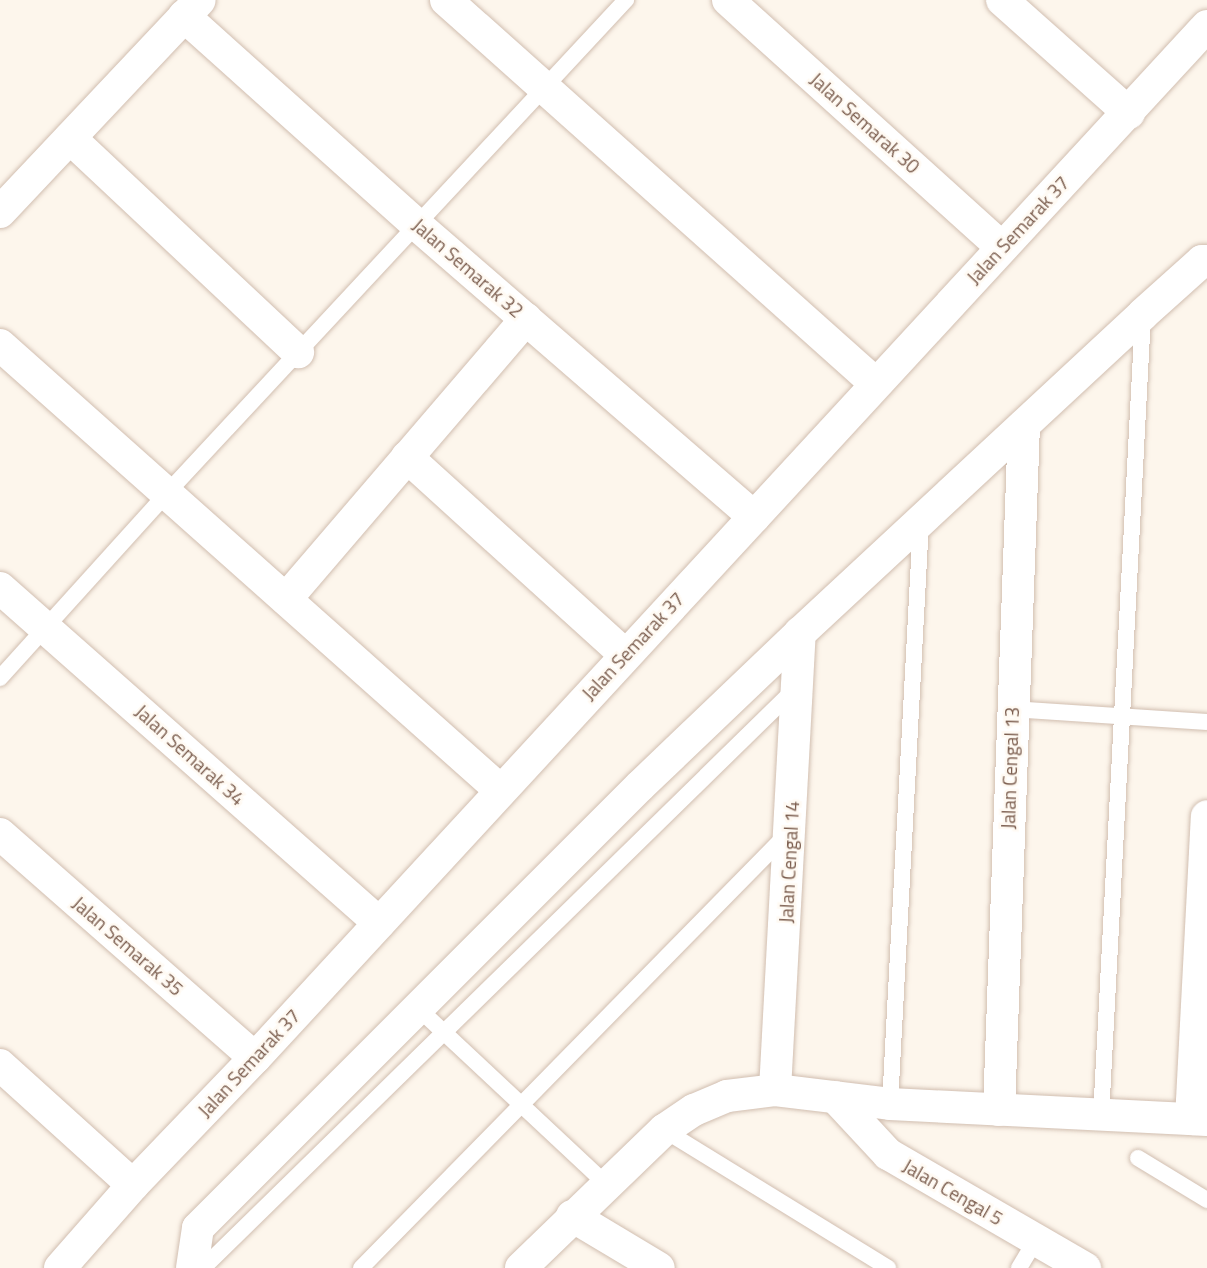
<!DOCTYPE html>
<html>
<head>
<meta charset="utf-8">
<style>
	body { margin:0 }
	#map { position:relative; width:1207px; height:1268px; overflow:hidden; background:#fdf6ec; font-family:"Titillium Web",sans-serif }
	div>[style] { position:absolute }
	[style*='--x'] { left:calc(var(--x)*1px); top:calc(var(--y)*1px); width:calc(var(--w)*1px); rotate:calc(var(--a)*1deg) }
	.roads { filter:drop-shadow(0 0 2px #d1beb0) drop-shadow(0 0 2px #d1beb0) }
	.service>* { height:16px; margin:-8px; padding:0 8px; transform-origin:8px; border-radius:8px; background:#fff }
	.minor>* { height:32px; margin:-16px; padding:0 16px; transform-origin:16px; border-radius:16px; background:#fff }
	span { translate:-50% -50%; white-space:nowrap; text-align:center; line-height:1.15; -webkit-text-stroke:5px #fffaf3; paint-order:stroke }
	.street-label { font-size:19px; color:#7a5c4d }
</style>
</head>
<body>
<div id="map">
	<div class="roads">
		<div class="service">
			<div style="--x:0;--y:678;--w:249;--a:-47.9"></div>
			<div style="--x:167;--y:493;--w:674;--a:-47.05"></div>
			<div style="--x:1012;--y:709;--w:195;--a:3.8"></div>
			<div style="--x:418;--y:1008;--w:258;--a:43.1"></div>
			<div style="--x:890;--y:1104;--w:582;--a:-86.95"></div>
			<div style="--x:1101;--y:1117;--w:803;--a:-87"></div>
			<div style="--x:664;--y:1130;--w:263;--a:31.6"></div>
			<div style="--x:1138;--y:1158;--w:81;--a:31.3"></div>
			<div style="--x:203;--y:1268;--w:829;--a:-44.37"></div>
			<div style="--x:361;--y:1268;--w:607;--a:-45.53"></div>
			<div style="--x:1019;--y:1268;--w:33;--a:-59"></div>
		</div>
		<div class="minor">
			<div style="--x:446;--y:0;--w:575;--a:41.76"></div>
			<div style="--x:728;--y:0;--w:368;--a:42.1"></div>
			<div style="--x:1002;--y:0;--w:170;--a:41.7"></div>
			<div style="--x:184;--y:16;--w:313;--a:41.9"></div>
			<div style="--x:417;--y:225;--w:446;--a:40.9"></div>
			<div style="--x:70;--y:138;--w:313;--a:43.2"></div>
			<div style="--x:0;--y:212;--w:291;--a:-46.7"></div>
			<div style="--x:0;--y:345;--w:669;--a:41.67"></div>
			<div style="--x:407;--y:457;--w:294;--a:42.2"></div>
			<div style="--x:0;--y:588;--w:506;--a:41.47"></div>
			<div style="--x:286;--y:599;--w:369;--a:-49.4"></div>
			<div style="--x:0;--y:834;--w:339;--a:41.3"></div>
			<div style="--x:0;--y:1065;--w:179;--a:42.1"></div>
			<div style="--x:775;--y:1090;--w:458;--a:-86.9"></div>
			<div style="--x:835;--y:1097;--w:78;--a:47.1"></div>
			<div style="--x:888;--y:1154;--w:228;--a:30.1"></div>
			<div style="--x:999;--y:1110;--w:685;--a:-87.91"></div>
			<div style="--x:1191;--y:1119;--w:303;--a:-87"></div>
			<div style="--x:572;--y:1216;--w:101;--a:30.9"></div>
			<div style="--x:60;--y:1268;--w:111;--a:-48.7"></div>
			<div style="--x:133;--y:1185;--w:176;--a:-46.2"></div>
			<div style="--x:255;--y:1058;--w:1404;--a:-47.31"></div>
			<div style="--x:192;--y:1268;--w:40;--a:-81.5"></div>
			<div style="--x:198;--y:1228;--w:625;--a:-45"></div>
			<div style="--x:640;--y:786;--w:221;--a:-43.7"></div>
			<div style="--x:800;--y:633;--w:468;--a:-42.9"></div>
			<div style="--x:1143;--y:314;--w:79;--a:-41.9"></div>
			<div style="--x:1202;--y:261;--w:5;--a:0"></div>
			<div style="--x:521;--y:1268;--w:199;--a:-44"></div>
			<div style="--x:664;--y:1130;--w:36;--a:-34"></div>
			<div style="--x:694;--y:1110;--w:36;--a:-23"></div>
			<div style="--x:727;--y:1096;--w:48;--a:-7.1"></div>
			<div style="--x:775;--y:1090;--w:116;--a:6.9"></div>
			<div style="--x:890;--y:1104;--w:317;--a:2.9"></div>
		</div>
	</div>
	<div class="street-label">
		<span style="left:865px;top:123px;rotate:42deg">Jalan Semarak 30</span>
		<span style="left:1018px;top:230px;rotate:-47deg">Jalan Semarak 37</span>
		<span style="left:468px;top:268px;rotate:41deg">Jalan Semarak 32</span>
		<span style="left:633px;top:646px;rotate:-47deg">Jalan Semarak 37</span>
		<span style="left:190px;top:755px;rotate:42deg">Jalan Semarak 34</span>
		<span style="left:1010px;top:768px;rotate:-88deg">Jalan Cengal 13</span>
		<span style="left:789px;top:862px;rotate:-87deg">Jalan Cengal 14</span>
		<span style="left:128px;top:946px;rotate:41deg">Jalan Semarak 35</span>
		<span style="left:249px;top:1063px;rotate:-47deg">Jalan Semarak 37</span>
		<span style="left:953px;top:1192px;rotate:30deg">Jalan Cengal 5</span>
	</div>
</div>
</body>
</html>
